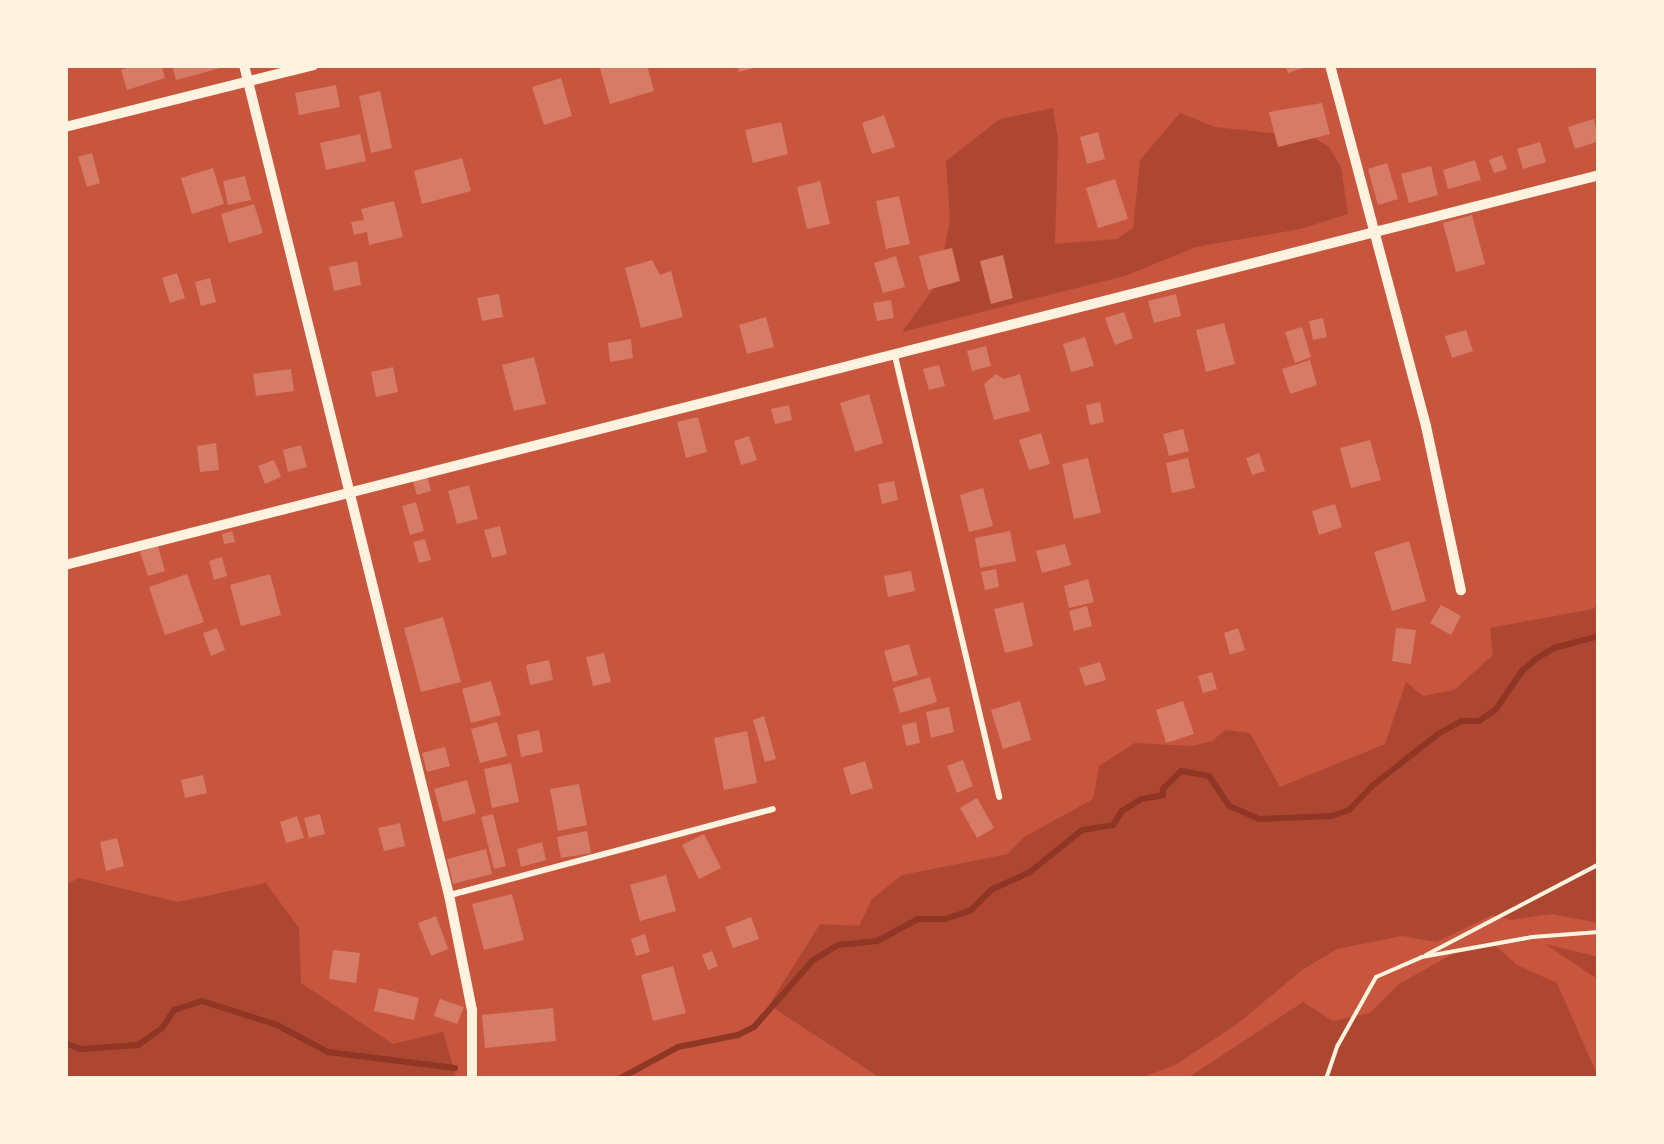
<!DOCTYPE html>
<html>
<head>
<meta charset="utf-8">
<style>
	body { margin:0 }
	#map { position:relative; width:1664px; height:1144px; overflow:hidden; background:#c8553d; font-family:"Noto Sans",sans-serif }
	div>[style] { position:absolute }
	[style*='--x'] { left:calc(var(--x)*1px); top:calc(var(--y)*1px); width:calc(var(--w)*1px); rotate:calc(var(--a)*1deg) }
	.green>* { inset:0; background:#ae4732 }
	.stream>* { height:6px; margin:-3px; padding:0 3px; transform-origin:3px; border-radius:3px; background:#8f3625 }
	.building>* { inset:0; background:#d67c66 }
	.path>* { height:4px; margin:-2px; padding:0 2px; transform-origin:2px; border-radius:2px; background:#fff3e0 }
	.service>* { height:6px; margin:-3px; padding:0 3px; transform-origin:3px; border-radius:3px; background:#fff3e0 }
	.minor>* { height:10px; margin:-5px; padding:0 5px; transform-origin:5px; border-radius:5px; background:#fff3e0 }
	span { translate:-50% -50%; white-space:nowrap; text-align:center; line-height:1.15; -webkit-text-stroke:10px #fff3e0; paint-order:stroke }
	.frame { position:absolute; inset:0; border:68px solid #fff3e0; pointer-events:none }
</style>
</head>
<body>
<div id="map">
	<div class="green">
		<div style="clip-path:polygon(1053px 108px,1058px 140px,1055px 244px,1117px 239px,1133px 228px,1140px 160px,1180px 113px,1215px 127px,1314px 138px,1329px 147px,1341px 167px,1348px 214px,1300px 229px,1196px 247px,1125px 276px,902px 332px,933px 289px,941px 267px,950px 219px,946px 161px,1000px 119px)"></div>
		<div style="clip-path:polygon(1599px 602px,1599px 923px,1551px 914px,1511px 920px,1492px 915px,1437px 942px,1402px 936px,1337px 949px,1302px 970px,1236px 1025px,1175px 1065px,1138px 1079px,882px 1079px,769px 1005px,820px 924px,859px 926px,872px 899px,902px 875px,1008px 854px,1024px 837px,1093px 799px,1099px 766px,1135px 743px,1192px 746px,1212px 741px,1225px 730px,1250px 733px,1280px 787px,1385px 744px,1406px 682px,1423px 696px,1454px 690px,1493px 655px,1490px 628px,1593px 609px)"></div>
		<div style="clip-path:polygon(79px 878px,178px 902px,266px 883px,299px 928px,301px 983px,393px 1044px,443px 1032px,456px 1076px,65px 1079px,65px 885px)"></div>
		<div style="clip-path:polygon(1491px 941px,1517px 965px,1557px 983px,1599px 1079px,1186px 1079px,1303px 1002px,1333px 1021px,1370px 1013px,1399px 984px,1460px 950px)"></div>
		<div style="clip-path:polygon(1545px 944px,1599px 957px,1599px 980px)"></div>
	</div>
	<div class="stream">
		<div style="--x:65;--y:1043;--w:17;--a:21"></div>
		<div style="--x:81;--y:1049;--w:57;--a:-4"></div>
		<div style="--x:138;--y:1045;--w:29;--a:-35"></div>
		<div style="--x:162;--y:1028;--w:22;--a:-56"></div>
		<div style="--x:174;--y:1010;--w:29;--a:-18"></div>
		<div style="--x:202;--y:1001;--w:79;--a:17.7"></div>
		<div style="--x:277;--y:1025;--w:58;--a:27.9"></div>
		<div style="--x:328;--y:1052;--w:128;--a:7.2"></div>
		<div style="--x:619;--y:1079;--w:67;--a:-28.5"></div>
		<div style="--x:678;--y:1047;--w:61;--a:-11.3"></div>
		<div style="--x:738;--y:1035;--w:18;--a:-27"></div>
		<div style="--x:754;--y:1027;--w:89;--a:-48.6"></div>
		<div style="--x:813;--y:960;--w:29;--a:-31"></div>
		<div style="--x:838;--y:945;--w:39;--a:-6"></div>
		<div style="--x:877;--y:941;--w:47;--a:-28.2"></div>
		<div style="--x:918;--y:919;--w:27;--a:0"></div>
		<div style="--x:945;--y:919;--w:26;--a:-18"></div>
		<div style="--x:970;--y:911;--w:30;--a:-45"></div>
		<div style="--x:991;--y:890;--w:43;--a:-24.8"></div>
		<div style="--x:1030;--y:872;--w:67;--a:-38.9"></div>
		<div style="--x:1082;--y:830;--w:31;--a:-9"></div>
		<div style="--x:1113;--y:825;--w:17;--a:-57"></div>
		<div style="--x:1122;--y:811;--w:22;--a:-32"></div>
		<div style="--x:1141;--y:799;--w:22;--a:-10"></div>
		<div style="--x:1163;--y:795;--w:6;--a:-90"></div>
		<div style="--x:1163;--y:789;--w:25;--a:-45"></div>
		<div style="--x:1181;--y:771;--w:28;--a:10"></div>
		<div style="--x:1209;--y:776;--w:36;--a:56"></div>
		<div style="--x:1229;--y:806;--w:33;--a:23"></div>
		<div style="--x:1259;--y:819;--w:73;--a:-2.4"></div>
		<div style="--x:1332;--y:816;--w:18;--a:-19"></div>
		<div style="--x:1349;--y:810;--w:33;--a:-46"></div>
		<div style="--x:1372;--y:786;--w:84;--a:-38.2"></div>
		<div style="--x:1438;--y:734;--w:26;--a:-29"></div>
		<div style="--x:1461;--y:721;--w:18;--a:0"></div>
		<div style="--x:1479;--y:721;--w:21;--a:-35"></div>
		<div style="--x:1496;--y:709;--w:46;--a:-55.6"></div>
		<div style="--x:1522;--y:671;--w:20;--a:-41"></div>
		<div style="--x:1537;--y:658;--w:20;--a:-30"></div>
		<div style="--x:1554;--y:648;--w:47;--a:-14.9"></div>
	</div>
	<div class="building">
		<div style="clip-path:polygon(135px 65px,161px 65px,165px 78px,127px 90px,121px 70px)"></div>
		<div style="clip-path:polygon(172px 65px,227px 65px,228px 66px,176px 80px)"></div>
		<div style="clip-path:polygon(599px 65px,647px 65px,654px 91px,610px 104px)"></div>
		<div style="clip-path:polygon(737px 65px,762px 65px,762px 66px,739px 72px)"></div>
		<div style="clip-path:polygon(1285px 65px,1309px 65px,1309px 66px,1288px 73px)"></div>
		<div style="clip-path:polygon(561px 78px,572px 116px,544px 125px,532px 87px)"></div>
		<div style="clip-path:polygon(336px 85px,340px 107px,299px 115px,295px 93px)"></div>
		<div style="clip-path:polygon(380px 91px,392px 148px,371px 153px,359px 96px)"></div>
		<div style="clip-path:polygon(1322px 103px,1330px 134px,1278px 147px,1269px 112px)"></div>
		<div style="clip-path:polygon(884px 115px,895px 147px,872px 154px,862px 123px)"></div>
		<div style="clip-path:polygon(1594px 119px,1599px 141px,1575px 149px,1568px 127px)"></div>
		<div style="clip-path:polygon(781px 122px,788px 154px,753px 163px,745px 130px)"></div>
		<div style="clip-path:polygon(1098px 132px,1105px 159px,1087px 164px,1080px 137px)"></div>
		<div style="clip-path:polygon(360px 134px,366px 161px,326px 170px,320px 143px)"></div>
		<div style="clip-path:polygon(1540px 142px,1546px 162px,1523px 169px,1517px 149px)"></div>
		<div style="clip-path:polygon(92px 153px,100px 183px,87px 187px,78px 157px)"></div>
		<div style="clip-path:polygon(1502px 155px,1507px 169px,1494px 173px,1489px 160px)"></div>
		<div style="clip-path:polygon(462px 158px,471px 191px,422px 204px,414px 171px)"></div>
		<div style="clip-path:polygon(1475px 160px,1481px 180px,1448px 189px,1443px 170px)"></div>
		<div style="clip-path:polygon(1387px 163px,1398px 199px,1378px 205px,1368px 169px)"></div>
		<div style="clip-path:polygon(1431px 166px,1438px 195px,1409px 203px,1401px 174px)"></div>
		<div style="clip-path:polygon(213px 168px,224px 204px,192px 214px,181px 178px)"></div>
		<div style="clip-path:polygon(245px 176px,251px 200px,228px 205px,223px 181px)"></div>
		<div style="clip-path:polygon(1115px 179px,1128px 219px,1098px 228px,1086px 188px)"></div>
		<div style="clip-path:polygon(820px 181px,830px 224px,807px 229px,797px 187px)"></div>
		<div style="clip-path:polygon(899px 196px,910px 244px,886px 249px,876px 201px)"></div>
		<div style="clip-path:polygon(394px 201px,403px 237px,369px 245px,367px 232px,354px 235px,351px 222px,364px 220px,361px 209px)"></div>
		<div style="clip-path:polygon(254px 204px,263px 233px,229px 243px,221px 214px)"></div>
		<div style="clip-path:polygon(1472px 215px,1485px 264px,1456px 272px,1443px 223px)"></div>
		<div style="clip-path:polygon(952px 248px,960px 281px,928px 290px,919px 256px)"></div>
		<div style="clip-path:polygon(1003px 255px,1013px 298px,991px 304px,980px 261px)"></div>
		<div style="clip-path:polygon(896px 256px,905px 287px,883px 293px,874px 263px)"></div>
		<div style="clip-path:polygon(652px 260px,660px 275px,671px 271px,683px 317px,641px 328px,625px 268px)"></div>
		<div style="clip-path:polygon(357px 261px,361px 285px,334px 291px,329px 267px)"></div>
		<div style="clip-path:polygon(177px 273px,185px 298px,170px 303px,162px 278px)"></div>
		<div style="clip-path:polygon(210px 278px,216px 302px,201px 306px,195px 282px)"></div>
		<div style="clip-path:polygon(499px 294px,503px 317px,482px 321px,477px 298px)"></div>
		<div style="clip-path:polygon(1176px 294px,1181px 316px,1154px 323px,1148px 301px)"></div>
		<div style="clip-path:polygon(891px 300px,894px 318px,877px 321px,873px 303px)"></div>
		<div style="clip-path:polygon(1124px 312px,1133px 338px,1115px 345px,1105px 318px)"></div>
		<div style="clip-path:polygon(766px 317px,774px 347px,747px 354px,739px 325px)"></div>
		<div style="clip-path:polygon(1323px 318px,1327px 337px,1313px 340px,1309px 321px)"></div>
		<div style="clip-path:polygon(1224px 323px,1235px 364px,1206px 372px,1196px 330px)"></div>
		<div style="clip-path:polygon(1302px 327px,1311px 357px,1295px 363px,1285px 332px)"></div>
		<div style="clip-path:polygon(1466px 330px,1473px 351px,1452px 358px,1445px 336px)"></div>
		<div style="clip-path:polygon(1085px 337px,1094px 366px,1071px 372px,1063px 344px)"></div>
		<div style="clip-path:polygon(631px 339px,633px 358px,610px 362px,608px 343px)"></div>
		<div style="clip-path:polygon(986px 346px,991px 366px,972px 371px,967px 351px)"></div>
		<div style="clip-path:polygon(534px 357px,546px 404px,514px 411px,502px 365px)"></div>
		<div style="clip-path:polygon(1310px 360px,1317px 385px,1290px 394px,1282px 369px)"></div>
		<div style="clip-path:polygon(939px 365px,945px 386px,929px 390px,923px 369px)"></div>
		<div style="clip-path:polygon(393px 367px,398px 392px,376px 397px,371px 372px)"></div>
		<div style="clip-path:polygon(291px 369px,294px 391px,256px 396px,253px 374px)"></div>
		<div style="clip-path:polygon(1020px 374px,1030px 411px,994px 420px,984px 384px,996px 374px,1004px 379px)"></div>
		<div style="clip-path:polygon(869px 394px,883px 443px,855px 452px,840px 403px)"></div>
		<div style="clip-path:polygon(1100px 402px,1104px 422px,1090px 425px,1086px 405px)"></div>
		<div style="clip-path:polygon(789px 405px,792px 420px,775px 424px,771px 409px)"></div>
		<div style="clip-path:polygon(698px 417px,707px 452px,686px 458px,677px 422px)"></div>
		<div style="clip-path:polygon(1183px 429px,1189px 451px,1169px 456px,1163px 434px)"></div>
		<div style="clip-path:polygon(1041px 433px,1050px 464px,1029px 470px,1019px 440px)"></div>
		<div style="clip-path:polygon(749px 436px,757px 460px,741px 465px,734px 441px)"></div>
		<div style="clip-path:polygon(1370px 440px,1381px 480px,1351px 488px,1340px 448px)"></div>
		<div style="clip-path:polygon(216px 443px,219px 470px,200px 472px,197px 446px)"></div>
		<div style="clip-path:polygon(301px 445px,307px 467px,288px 472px,283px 450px)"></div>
		<div style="clip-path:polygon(1259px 453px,1265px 471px,1252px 475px,1246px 458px)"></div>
		<div style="clip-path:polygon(1088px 458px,1101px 513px,1074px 519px,1062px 464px)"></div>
		<div style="clip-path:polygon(1188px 458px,1195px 488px,1172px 493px,1166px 463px)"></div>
		<div style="clip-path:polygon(274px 460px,281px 477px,265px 484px,258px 466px)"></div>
		<div style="clip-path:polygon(426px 472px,431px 491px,417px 495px,411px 476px)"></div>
		<div style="clip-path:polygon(894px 481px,898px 500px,882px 504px,878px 484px)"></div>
		<div style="clip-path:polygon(469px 485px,478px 519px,457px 524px,448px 491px)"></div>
		<div style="clip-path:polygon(983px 488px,993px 526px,969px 532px,960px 495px)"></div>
		<div style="clip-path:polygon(416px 502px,424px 531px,410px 535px,402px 506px)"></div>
		<div style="clip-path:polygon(1335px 504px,1342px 527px,1319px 535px,1312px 511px)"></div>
		<div style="clip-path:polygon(500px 526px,507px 554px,492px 558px,484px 530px)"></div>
		<div style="clip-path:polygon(232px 531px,235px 542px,224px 544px,222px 534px)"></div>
		<div style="clip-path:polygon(1010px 531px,1016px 561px,980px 568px,975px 538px)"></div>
		<div style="clip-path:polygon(425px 539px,431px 560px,419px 563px,413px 542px)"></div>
		<div style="clip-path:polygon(1409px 541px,1426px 601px,1392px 611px,1374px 552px)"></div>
		<div style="clip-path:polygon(1065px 544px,1071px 565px,1042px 573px,1036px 551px)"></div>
		<div style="clip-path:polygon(158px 546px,165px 571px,148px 576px,140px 552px)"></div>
		<div style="clip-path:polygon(222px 557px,227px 576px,214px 580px,209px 561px)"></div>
		<div style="clip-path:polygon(996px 569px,999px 587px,985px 590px,981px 572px)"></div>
		<div style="clip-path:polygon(911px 571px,915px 591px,888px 597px,884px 576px)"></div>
		<div style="clip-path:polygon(187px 574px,204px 622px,165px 635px,149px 587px)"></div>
		<div style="clip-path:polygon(270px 574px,281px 615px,241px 626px,230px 585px)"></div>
		<div style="clip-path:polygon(1088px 579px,1094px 602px,1069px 608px,1064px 586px)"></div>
		<div style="clip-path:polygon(1023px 602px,1033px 646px,1005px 653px,994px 609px)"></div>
		<div style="clip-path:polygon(1441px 605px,1461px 616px,1451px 635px,1430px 623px)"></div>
		<div style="clip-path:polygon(1087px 606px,1092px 626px,1074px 631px,1069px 611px)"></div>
		<div style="clip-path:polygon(443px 617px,461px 682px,421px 692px,404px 628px)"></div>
		<div style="clip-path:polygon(217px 628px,225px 650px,211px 656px,203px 633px)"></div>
		<div style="clip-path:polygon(1238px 628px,1245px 650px,1230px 655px,1224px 633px)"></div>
		<div style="clip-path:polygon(1396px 628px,1416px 630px,1411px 664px,1392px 661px)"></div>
		<div style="clip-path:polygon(909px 644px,918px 675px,893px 682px,884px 651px)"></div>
		<div style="clip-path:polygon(604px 653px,611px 682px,593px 686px,586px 657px)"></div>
		<div style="clip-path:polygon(549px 660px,553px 680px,530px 685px,526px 665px)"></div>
		<div style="clip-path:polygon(1100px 662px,1106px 680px,1085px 686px,1079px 668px)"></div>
		<div style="clip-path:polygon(1212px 672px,1217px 689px,1203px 693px,1198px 676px)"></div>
		<div style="clip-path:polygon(930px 677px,937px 702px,900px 713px,893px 688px)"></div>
		<div style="clip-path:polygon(491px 681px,501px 715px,471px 723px,462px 689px)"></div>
		<div style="clip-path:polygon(1020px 701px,1031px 740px,1003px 749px,991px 710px)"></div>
		<div style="clip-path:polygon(1183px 701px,1194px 734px,1166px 743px,1156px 710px)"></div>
		<div style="clip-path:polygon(949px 707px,954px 732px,931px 738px,926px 712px)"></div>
		<div style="clip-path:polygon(764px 716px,776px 759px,765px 762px,753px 720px)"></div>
		<div style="clip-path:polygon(497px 722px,507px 756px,480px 763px,471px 729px)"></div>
		<div style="clip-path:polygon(916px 722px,920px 743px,906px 746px,902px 725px)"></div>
		<div style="clip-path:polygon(539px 730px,543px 752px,521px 757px,517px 735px)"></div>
		<div style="clip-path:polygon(747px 731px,757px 783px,724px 790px,714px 738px)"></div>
		<div style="clip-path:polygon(445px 747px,450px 766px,427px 772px,422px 753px)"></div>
		<div style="clip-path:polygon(963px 760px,973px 786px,957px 793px,947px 766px)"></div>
		<div style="clip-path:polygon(865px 761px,873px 788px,851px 795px,843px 768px)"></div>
		<div style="clip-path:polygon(511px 763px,519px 802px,492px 808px,484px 769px)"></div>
		<div style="clip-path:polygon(203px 775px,207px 793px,185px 798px,181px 780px)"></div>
		<div style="clip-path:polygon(467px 780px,476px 813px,443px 822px,434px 789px)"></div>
		<div style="clip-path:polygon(579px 784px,587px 825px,558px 831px,550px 789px)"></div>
		<div style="clip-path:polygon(977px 798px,994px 828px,977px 838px,960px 808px)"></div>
		<div style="clip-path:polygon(320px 814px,325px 834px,309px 838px,304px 818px)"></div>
		<div style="clip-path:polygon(493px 814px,506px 866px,494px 869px,481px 817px)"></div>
		<div style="clip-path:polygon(297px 816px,304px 838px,286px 843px,280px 822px)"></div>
		<div style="clip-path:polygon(400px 823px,405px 846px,384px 851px,378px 828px)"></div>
		<div style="clip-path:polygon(587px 831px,591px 853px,561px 858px,557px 837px)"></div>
		<div style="clip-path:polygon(704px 834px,721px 868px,699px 879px,682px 845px)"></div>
		<div style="clip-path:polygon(117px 838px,124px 866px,106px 871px,100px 842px)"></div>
		<div style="clip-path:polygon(542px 842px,546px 860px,521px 867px,517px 849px)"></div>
		<div style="clip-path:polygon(486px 849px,492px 874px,453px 884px,447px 859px)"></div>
		<div style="clip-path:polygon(666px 875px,676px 911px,640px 921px,630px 885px)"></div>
		<div style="clip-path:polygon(512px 894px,524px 940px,484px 950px,472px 904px)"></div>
		<div style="clip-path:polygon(436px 916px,448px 949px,431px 956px,418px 923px)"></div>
		<div style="clip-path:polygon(751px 917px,759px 939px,733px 948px,725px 927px)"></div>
		<div style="clip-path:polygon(645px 934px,650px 952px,636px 956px,631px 939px)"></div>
		<div style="clip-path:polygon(333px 950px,360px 953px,356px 983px,329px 979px)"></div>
		<div style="clip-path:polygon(712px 951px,718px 966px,708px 970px,702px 955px)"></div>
		<div style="clip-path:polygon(673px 966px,686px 1013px,653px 1021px,641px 975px)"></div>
		<div style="clip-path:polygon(379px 988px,419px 998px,414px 1020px,374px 1011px)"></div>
		<div style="clip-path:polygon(440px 999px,464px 1007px,457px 1024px,434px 1016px)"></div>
		<div style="clip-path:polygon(553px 1008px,556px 1041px,485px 1048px,482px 1015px)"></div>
	</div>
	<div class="path">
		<div style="--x:1426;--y:955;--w:195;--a:-27.7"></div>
		<div style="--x:1326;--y:1079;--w:36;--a:-71"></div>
		<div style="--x:1338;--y:1045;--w:78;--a:-60.8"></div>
		<div style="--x:1376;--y:977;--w:50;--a:-23.5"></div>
		<div style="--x:1422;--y:957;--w:112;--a:-10.3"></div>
		<div style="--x:1532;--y:937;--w:67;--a:-4.3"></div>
	</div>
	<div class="service">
		<div style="--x:895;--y:356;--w:453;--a:76.7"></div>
		<div style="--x:450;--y:895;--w:334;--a:-14.9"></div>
	</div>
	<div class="minor">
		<div style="--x:244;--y:65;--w:855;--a:76.13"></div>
		<div style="--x:449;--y:895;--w:117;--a:78.7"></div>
		<div style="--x:472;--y:1010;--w:69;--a:90"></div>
		<div style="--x:1330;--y:65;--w:374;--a:75.1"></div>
		<div style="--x:1426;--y:426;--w:168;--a:78"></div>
		<div style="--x:65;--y:127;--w:256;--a:-14"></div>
		<div style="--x:65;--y:565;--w:1583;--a:-14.26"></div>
	</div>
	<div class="frame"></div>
</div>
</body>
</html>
